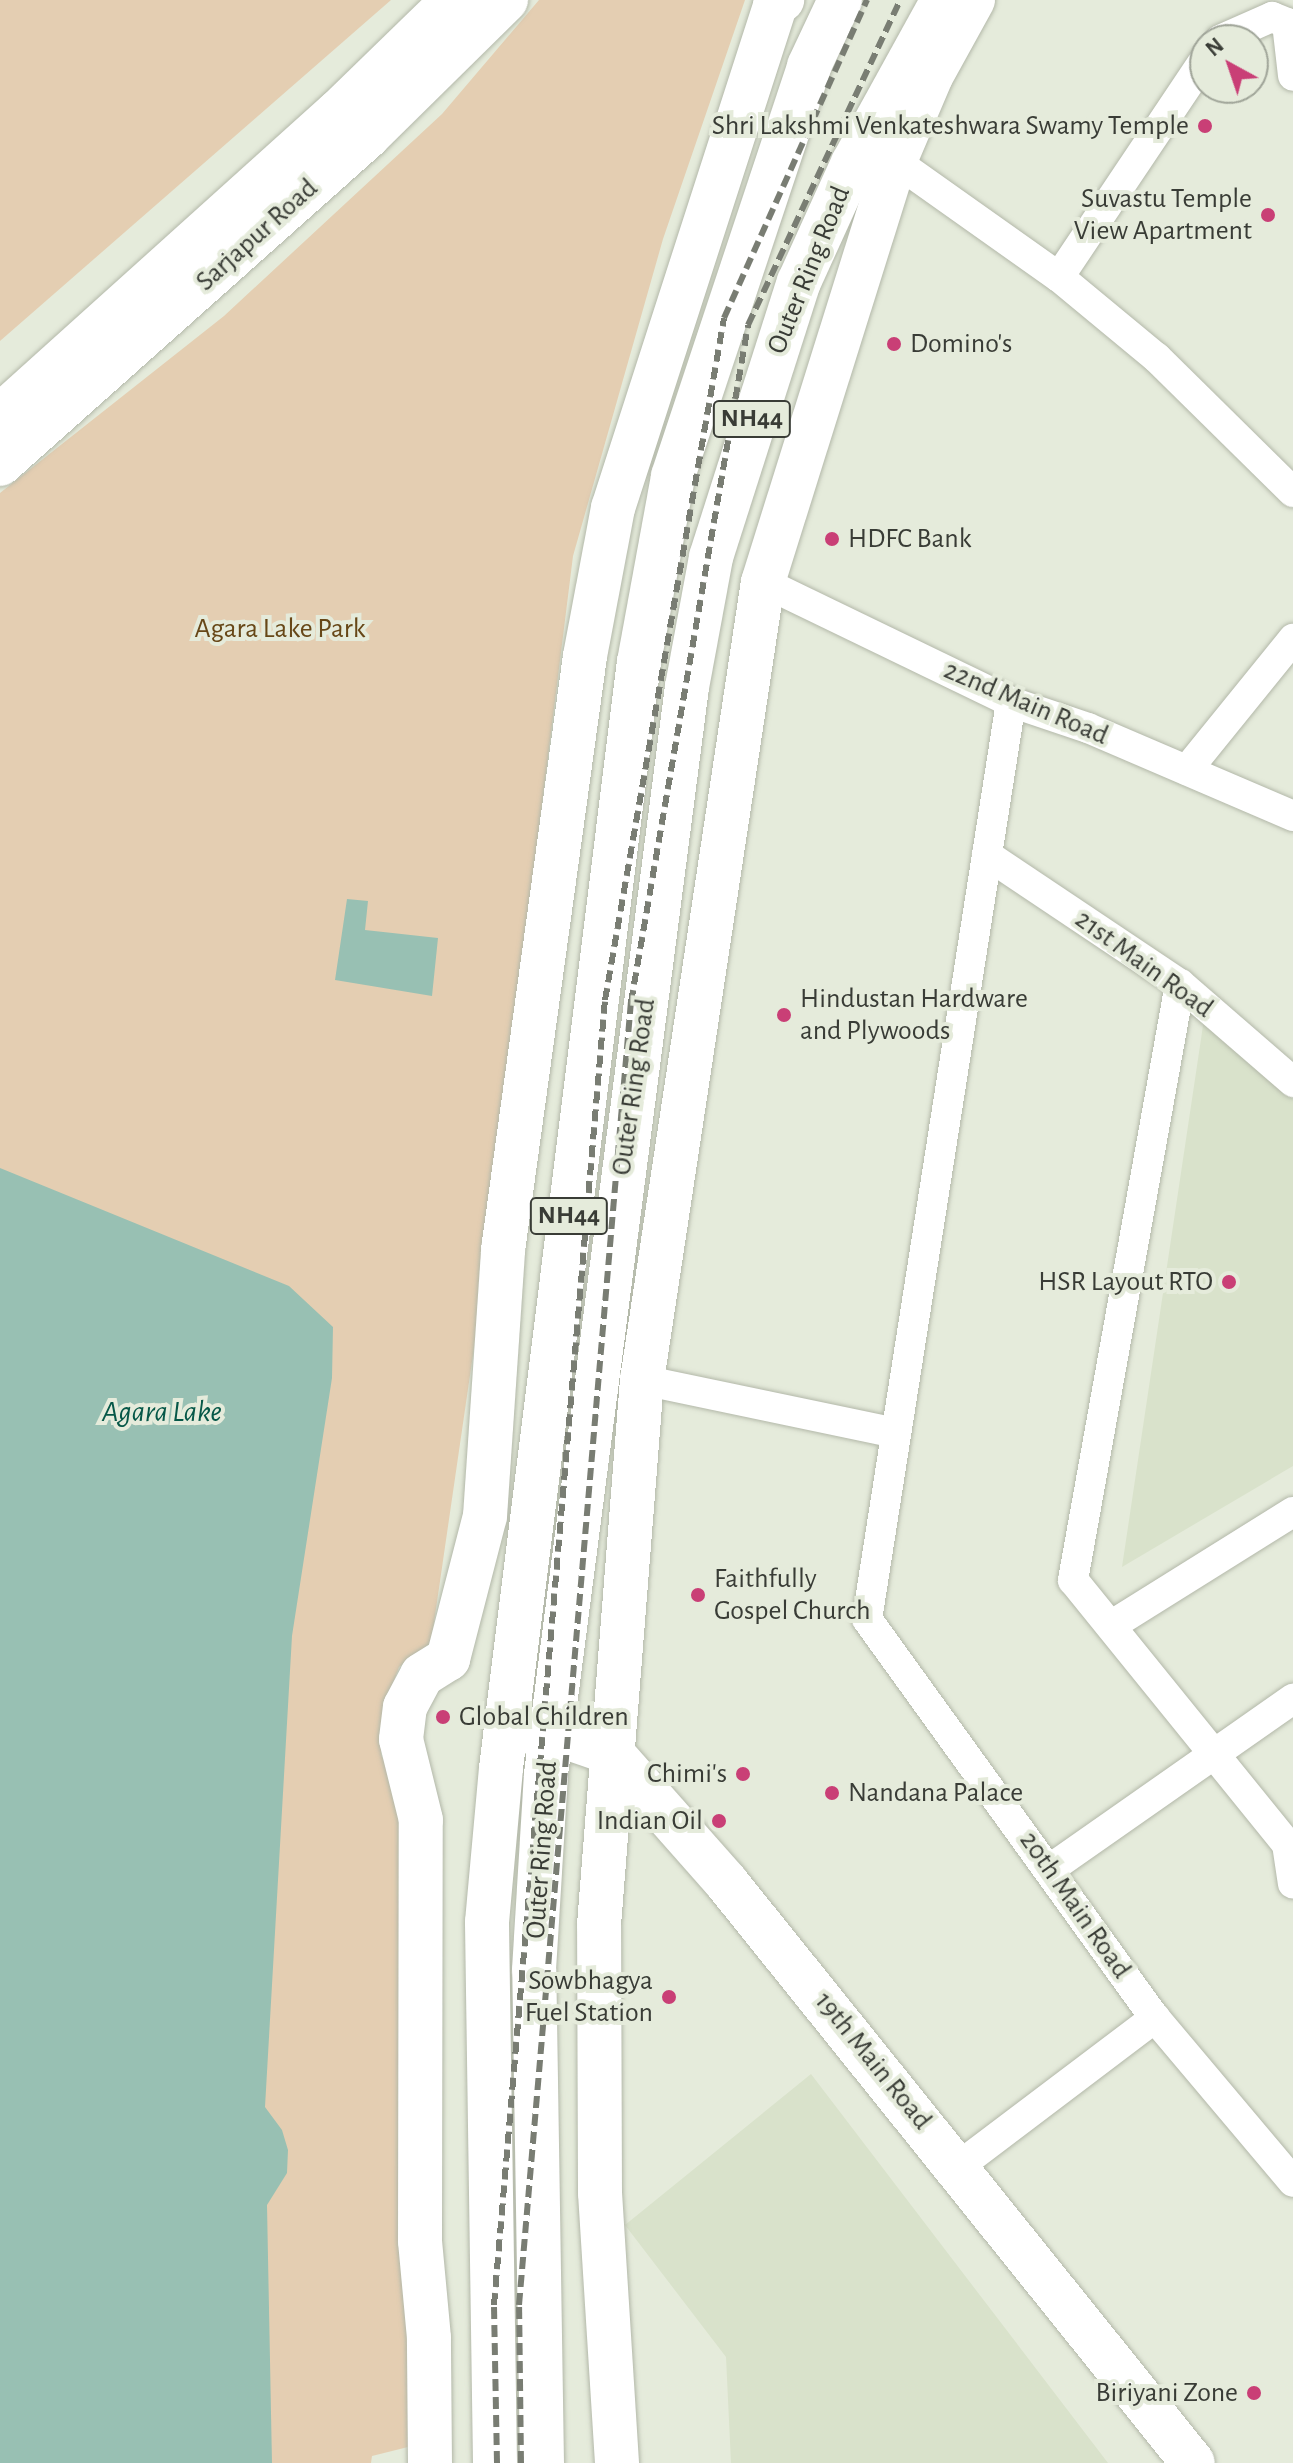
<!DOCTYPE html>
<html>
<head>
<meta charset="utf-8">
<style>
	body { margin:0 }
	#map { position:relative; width:1293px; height:2463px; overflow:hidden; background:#e5ebdb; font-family:"Alegreya Sans",sans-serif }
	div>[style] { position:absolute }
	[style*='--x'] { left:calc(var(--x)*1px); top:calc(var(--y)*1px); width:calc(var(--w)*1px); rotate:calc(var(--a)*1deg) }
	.built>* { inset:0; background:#d9e2cb }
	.green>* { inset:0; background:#e4ceb2 }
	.water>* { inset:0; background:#98c0b3 }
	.roads { filter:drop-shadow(0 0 2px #b3b8a9) drop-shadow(0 0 2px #b3b8a9) }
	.street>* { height:30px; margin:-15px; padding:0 15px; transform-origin:15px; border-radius:15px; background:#fff }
	.secondary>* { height:44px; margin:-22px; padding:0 22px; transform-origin:22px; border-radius:22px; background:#fff }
	.primary>* { height:44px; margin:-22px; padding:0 22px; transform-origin:22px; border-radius:22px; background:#fff }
	.highway>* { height:44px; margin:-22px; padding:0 22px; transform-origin:22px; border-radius:22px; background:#fff }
	.rail>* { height:6px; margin-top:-3px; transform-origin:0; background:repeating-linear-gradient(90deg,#797d73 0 12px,transparent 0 18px) }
	.dots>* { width:22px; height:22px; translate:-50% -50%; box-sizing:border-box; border:4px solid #e5ebdb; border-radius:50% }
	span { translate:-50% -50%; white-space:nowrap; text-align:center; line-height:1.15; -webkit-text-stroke:8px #e5ebdb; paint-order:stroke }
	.shield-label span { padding:2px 6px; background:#e5ebdb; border:2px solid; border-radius:6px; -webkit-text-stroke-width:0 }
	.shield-label { font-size:26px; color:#393c36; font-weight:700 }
	.poi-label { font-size:28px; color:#393c36 }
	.right { translate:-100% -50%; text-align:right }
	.left { translate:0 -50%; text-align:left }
	.street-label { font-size:28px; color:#393c36 }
	.park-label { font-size:28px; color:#674717 }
	.water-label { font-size:30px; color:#075848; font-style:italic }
	.north { position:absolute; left:1189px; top:24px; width:80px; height:80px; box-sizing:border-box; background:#e5ebdb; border:2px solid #a0a599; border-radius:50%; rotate:320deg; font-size:22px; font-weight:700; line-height:32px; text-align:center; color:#393c36 }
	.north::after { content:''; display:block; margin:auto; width:28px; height:36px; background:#c93f76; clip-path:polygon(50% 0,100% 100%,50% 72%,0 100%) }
</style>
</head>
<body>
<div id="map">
	<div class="built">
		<div style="clip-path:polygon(1204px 1019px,1293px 1099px,1293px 1466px,1122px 1567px)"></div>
		<div style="clip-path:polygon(811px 2074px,1108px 2463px,731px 2463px,726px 2357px,625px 2225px)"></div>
	</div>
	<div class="green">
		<div style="clip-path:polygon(0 0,391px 0,0 341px)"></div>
		<div style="clip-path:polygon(539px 0,745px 0,663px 239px,573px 556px,476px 1334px,431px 1643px,399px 1667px,383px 1710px,381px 1755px,411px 1812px,412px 2446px,372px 2456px,371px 2463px,0 2463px,0 493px,224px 316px,442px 114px)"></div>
	</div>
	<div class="water">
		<div style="clip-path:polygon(347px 899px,368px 901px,365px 930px,438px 938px,432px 996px,335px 980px)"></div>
		<div style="clip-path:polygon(0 1168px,289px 1286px,333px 1327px,332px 1378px,292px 1636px,265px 2107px,282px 2130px,288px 2150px,287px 2173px,267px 2205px,272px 2463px,0 2463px)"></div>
	</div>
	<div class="roads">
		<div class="street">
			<div style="--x:1287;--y:23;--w:53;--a:83.5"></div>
			<div style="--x:1220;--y:40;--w:57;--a:-23.9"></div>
			<div style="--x:1272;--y:17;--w:16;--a:22"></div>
			<div style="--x:880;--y:162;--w:15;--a:-4"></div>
			<div style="--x:895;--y:161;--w:201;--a:35.3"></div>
			<div style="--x:1059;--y:277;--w:127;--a:39.6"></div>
			<div style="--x:1157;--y:358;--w:191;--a:44.6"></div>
			<div style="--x:1059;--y:277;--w:262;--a:-56.2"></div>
			<div style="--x:763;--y:582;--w:276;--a:25.8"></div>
			<div style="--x:1011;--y:702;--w:81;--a:18.7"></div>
			<div style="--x:1088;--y:728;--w:223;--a:23.2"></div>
			<div style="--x:1011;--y:702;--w:928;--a:98.92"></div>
			<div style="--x:867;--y:1619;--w:492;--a:54.2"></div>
			<div style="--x:1155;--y:2018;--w:214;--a:49.9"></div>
			<div style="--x:1187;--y:770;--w:169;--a:-51"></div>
			<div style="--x:987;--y:855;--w:232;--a:33.8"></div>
			<div style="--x:1180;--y:984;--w:150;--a:40.9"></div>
			<div style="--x:1180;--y:984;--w:606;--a:100.18"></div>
			<div style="--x:1073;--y:1580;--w:340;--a:51"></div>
			<div style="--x:1287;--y:1844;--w:40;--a:81.5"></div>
			<div style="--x:642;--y:1380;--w:259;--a:11.8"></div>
			<div style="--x:1112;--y:1625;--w:213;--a:-32"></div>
			<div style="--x:1050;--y:1869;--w:297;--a:-35"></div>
			<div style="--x:959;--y:2166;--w:246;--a:-37.1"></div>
		</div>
		<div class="secondary">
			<div style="--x:513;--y:1731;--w:38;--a:2"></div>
			<div style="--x:551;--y:1732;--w:65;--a:19"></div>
			<div style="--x:612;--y:1753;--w:172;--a:48.5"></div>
			<div style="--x:726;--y:1882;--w:745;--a:51.21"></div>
			<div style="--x:430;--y:2463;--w:125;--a:-90.5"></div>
			<div style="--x:429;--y:2338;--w:97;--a:-95.3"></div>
			<div style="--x:420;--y:2241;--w:421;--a:-89.9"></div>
			<div style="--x:421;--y:1820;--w:83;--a:-103.9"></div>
			<div style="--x:401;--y:1739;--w:32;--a:-83"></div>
			<div style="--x:405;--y:1707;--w:36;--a:-62"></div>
			<div style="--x:422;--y:1675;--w:31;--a:-32"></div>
			<div style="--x:448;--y:1659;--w:148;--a:-75.5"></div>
			<div style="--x:485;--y:1516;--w:267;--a:-86.1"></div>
			<div style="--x:503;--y:1250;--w:600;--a:-82.14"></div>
			<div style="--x:585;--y:656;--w:151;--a:-79.3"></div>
			<div style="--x:613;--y:508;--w:534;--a:-72.11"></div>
			<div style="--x:617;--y:2463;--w:271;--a:-93.6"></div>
			<div style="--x:600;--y:2193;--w:268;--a:-90.2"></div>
			<div style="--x:599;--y:1925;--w:547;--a:-85.49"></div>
			<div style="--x:642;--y:1380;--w:807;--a:-81.38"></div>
			<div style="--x:763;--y:582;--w:441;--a:-72.6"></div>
			<div style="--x:895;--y:161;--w:92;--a:-67"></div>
			<div style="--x:931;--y:76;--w:87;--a:-61.1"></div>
		</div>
		<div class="primary">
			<div style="--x:0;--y:416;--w:455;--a:-42"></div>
			<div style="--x:338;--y:112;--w:161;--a:-44.2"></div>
			<div style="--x:0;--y:464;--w:493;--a:-41.7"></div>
			<div style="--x:368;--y:136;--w:194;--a:-44.6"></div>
		</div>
		<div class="highway">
			<div style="--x:775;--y:5;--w:9;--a:-36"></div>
			<div style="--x:495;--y:2463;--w:541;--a:-90.85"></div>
			<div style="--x:487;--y:1922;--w:155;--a:-84.8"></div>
			<div style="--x:501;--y:1768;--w:1115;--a:-82.89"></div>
			<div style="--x:639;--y:662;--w:189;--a:-79.6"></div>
			<div style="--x:673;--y:476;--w:432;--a:-71.6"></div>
			<div style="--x:809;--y:66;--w:73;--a:-64.8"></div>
			<div style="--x:542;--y:2463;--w:493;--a:-90.9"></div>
			<div style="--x:534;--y:1970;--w:196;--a:-86.5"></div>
			<div style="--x:546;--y:1774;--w:1096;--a:-82.61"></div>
			<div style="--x:687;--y:687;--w:132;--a:-79.5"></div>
			<div style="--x:711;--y:557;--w:289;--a:-72.3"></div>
			<div style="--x:799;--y:282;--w:131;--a:-65.6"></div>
			<div style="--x:853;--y:163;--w:186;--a:-61.1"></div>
		</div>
	</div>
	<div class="rail">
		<div style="--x:497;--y:2463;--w:158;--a:-91.1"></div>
		<div style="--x:494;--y:2305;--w:1310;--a:-85.14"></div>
		<div style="--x:605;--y:1000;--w:692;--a:-80.1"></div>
		<div style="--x:724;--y:318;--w:349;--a:-65.8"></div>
		<div style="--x:521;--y:2463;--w:158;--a:-90.7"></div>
		<div style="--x:519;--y:2305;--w:1308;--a:-85.09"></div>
		<div style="--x:631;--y:1002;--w:687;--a:-80.19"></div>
		<div style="--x:748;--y:325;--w:359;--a:-64.9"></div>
	</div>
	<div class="dots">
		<div style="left:1205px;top:126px;background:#c93f76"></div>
		<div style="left:1268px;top:215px;background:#c93f76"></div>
		<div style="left:894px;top:344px;background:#c93f76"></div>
		<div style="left:832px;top:539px;background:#c93f76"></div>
		<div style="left:784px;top:1015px;background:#c93f76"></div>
		<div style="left:1229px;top:1282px;background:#c93f76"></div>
		<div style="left:698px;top:1595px;background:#c93f76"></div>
		<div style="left:443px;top:1717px;background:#c93f76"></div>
		<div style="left:743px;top:1774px;background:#c93f76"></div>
		<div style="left:832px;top:1793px;background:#c93f76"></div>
		<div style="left:719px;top:1821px;background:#c93f76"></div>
		<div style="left:669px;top:1997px;background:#c93f76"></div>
		<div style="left:1254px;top:2393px;background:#c93f76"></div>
	</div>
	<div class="shield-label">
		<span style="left:752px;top:419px">NH44</span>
		<span style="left:569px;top:1216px">NH44</span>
	</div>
	<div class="poi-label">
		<span class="right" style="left:1189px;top:126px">Shri Lakshmi Venkateshwara Swamy Temple</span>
		<span class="right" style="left:1252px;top:215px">Suvastu Temple<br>View Apartment</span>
		<span class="left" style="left:910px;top:344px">Domino's</span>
		<span class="left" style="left:848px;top:539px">HDFC Bank</span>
		<span class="left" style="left:800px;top:1015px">Hindustan Hardware<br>and Plywoods</span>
		<span class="right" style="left:1213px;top:1282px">HSR Layout RTO</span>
		<span class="left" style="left:714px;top:1595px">Faithfully<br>Gospel Church</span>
		<span class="left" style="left:459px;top:1717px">Global Children</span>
		<span class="right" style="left:727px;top:1774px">Chimi's</span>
		<span class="left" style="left:848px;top:1793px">Nandana Palace</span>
		<span class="right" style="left:703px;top:1821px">Indian Oil</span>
		<span class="right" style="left:653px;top:1997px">Sowbhagya<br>Fuel Station</span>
		<span class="right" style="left:1238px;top:2393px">Biriyani Zone</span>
	</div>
	<div class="street-label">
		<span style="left:257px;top:235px;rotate:-42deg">Sarjapur Road</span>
		<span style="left:809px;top:270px;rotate:-68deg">Outer Ring Road</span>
		<span style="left:1026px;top:703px;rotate:23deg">22nd Main Road</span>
		<span style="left:1144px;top:964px;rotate:36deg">21st Main Road</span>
		<span style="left:634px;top:1087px;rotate:-82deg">Outer Ring Road</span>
		<span style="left:542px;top:1850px;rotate:-86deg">Outer Ring Road</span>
		<span style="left:1075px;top:1905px;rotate:55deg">20th Main Road</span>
		<span style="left:873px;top:2061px;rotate:51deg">19th Main Road</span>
	</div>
	<div class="park-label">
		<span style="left:280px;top:629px">Agara Lake Park</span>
	</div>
	<div class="water-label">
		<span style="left:162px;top:1412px">Agara Lake</span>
	</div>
	<div class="north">N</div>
</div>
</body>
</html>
